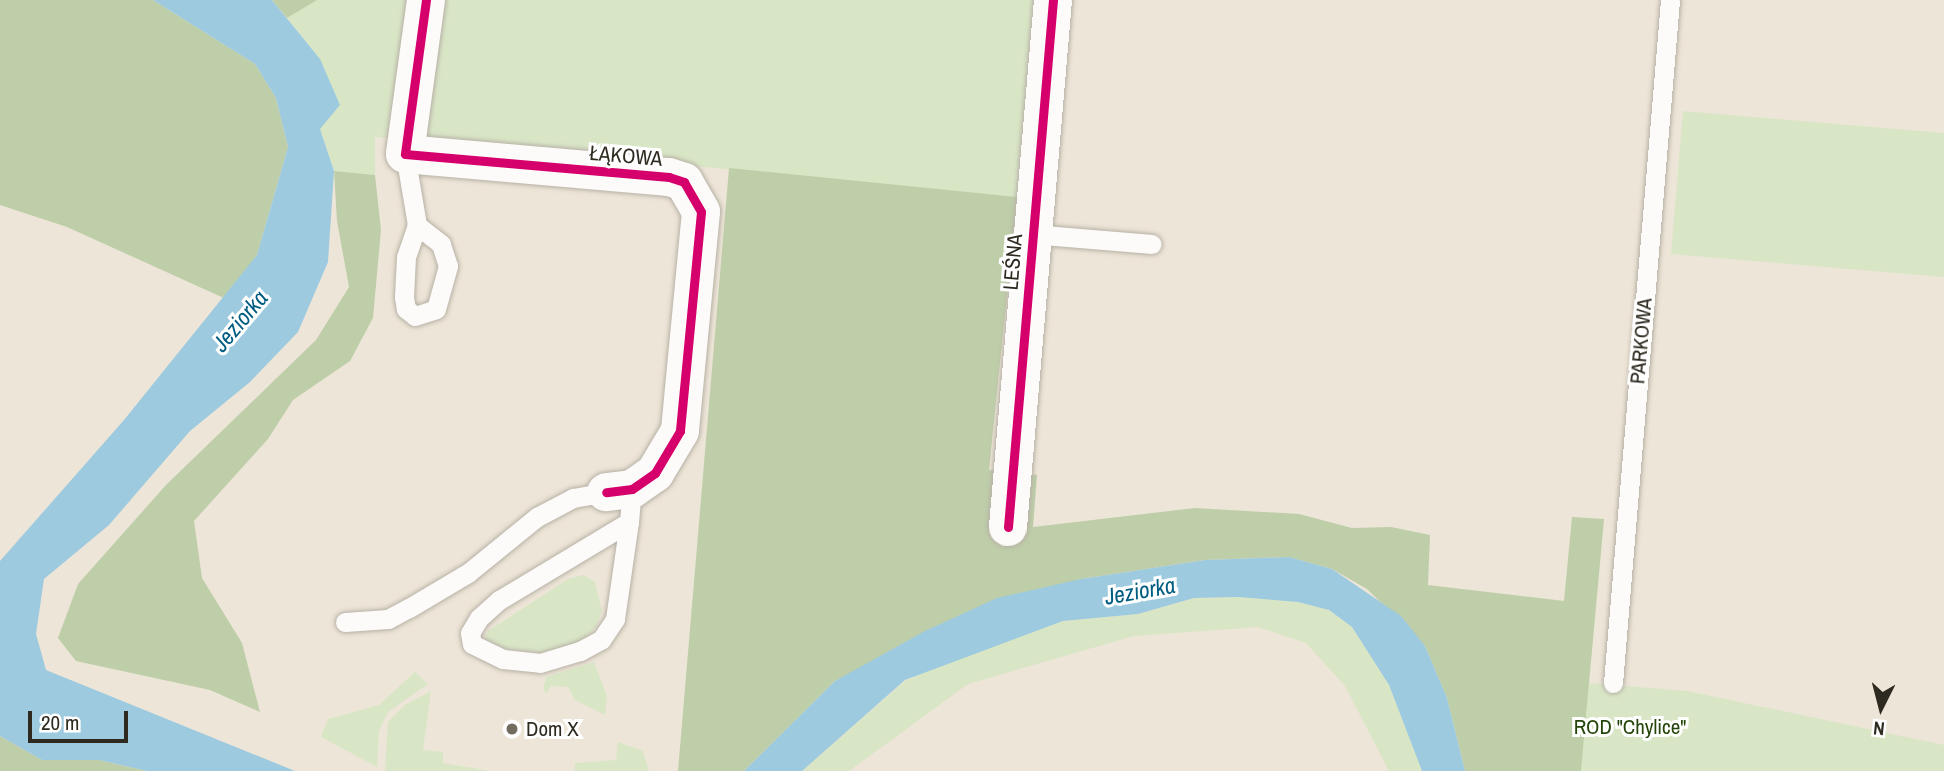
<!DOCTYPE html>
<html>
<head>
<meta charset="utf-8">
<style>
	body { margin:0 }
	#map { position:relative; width:1944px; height:771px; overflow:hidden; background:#ede5d7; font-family:"Archivo Narrow",sans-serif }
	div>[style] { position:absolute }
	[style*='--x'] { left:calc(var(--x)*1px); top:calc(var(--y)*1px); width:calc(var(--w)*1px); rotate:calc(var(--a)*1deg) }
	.green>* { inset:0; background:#d9e6c6 }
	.forest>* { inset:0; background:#becea9 }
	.water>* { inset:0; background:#9dcadf }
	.roads { filter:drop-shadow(0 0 2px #b7b1a6) drop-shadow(0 0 2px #b7b1a6) }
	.lane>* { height:19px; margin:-9.5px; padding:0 9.5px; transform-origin:9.5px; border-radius:9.5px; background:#fcfbf9 }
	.street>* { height:38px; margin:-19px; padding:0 19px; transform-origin:19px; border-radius:19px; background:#fcfbf9 }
	.cycleway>* { height:9px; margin:-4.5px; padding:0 4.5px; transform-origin:4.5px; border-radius:4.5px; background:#d6006c }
	.dots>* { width:19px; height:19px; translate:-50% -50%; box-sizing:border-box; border:4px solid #fff; border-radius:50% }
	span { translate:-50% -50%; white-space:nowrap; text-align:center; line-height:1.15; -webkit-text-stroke:6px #fff; paint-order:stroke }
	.street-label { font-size:21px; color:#2f2a20 }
	.park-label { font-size:21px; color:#244509 }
	.poi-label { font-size:21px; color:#2f2a20 }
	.left { translate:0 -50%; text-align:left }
	.water-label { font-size:23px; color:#005c80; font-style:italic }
	.north { position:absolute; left:1846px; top:673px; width:70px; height:70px; -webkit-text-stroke:5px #fff; paint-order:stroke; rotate:186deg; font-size:19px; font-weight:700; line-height:28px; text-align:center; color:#2f2a20 }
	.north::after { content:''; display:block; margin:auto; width:24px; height:32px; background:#2f2a20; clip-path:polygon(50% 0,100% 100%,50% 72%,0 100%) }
	.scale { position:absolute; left:28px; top:711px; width:100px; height:32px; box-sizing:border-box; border:4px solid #2f2a20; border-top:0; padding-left:9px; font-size:21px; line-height:24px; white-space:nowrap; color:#2f2a20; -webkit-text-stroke:5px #fff; paint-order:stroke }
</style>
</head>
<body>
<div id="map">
	<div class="green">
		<div style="clip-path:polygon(317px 0,408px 0,392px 138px,375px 137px,375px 175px,334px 171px,320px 129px,320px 59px,287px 18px)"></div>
		<div style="clip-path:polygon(439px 0,1034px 0,1017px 197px,422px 140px)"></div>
		<div style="clip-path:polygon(1683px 111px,1944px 133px,1944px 277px,1671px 254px)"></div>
		<div style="clip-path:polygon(583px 575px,595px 582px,602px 611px,596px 627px,580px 643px,543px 653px,493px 648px,484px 642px,488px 631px,568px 579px)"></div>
		<div style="clip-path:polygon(1238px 597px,1298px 602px,1329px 610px,1352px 627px,1389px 685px,1422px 771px,1389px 771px,1345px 686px,1306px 643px,1258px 627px,1134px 636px,968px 684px,849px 771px,802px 771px,905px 681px,951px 661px,1063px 621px,1138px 614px,1194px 598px)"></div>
		<div style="clip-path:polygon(594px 662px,607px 696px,605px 715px,575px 700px,568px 687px,551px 686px,547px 693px,543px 690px,546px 677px)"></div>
		<div style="clip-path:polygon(415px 672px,428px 684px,388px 712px,379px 731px,377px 767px,321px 737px,328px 719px,379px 705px)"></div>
		<div style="clip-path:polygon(1589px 683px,1687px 691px,1944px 745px,1944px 771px,1581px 771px)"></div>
		<div style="clip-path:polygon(431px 691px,423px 750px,443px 752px,443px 763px,490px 771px,385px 771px,388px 722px,405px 705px)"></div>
		<div style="clip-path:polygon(618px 742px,643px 751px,649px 771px,575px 771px,575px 763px,616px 760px)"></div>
	</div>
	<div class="forest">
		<div style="clip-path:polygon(0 0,153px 0,255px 64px,276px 98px,288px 147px,257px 255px,226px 299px,67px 227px,0 205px)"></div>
		<div style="clip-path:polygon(272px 0,317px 0,287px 18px)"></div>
		<div style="clip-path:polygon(729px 168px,1017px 197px,989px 470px,1037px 475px,1033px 527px,1195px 508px,1299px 514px,1352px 528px,1391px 527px,1430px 535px,1428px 585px,1564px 601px,1572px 517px,1604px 519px,1581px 771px,1465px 771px,1447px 698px,1425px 646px,1367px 589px,1332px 569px,1289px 557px,1205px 560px,1081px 579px,835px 681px,744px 771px,678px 771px)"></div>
		<div style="clip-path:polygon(334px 171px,375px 175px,381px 230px,373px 318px,350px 361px,293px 400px,268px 439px,194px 521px,202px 578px,242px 643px,260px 712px,210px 690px,76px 661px,58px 638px,78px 584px,166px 485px,316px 340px,349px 287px,337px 221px)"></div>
		<div style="clip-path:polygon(0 736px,42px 760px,99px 760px,147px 771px,0 771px)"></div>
	</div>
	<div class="water">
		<div style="clip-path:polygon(153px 0,272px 0,320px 59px,340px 105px,320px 129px,334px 171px,328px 262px,298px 332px,250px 382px,190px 431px,109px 525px,44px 579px,36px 634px,46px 670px,295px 771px,147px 771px,99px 760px,42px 760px,0 736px,0 561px,124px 420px,257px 255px,288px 147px,276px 98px,255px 64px)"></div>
		<div style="clip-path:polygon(1289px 557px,1332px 569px,1401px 616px,1425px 646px,1447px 698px,1465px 771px,1422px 771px,1389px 685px,1352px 627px,1329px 610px,1298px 602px,1238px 597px,1194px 598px,1138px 614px,1063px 621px,905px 680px,802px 771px,744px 771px,835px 681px,925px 631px,997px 598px,1081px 579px,1205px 560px)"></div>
	</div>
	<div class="roads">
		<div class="lane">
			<div style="--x:405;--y:154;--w:72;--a:80.4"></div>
			<div style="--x:417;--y:225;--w:34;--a:109"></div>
			<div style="--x:406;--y:257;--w:40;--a:92.9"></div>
			<div style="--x:404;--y:297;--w:12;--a:81"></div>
			<div style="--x:406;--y:309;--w:11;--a:38"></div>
			<div style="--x:415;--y:316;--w:22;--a:-18"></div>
			<div style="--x:436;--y:309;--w:45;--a:-74.4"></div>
			<div style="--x:448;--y:266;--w:23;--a:-108"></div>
			<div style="--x:441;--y:244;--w:31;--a:-142"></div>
			<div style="--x:1032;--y:234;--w:120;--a:4.8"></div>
			<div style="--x:629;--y:522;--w:152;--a:149"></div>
			<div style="--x:499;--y:600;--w:27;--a:138"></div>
			<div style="--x:479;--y:618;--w:17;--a:121"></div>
			<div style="--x:470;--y:633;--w:11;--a:80"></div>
			<div style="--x:472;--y:644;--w:34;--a:26"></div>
			<div style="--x:503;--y:659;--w:37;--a:6"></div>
			<div style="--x:540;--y:663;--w:42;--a:-16.7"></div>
			<div style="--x:580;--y:651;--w:24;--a:-28"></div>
			<div style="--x:601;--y:640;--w:25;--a:-56"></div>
			<div style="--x:615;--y:619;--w:98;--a:-81.8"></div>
			<div style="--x:629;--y:522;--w:33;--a:-85"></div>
			<div style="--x:345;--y:622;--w:43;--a:-4"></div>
			<div style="--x:388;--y:619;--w:24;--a:-28"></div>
			<div style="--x:409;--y:608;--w:69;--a:-30.7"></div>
			<div style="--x:468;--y:573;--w:89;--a:-39.1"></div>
			<div style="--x:537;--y:517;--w:41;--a:-27.8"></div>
			<div style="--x:573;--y:498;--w:34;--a:-10"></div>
			<div style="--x:1613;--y:683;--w:685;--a:-85.23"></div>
		</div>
		<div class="street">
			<div style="--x:426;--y:0;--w:155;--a:97.8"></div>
			<div style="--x:405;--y:154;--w:265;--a:5"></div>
			<div style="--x:669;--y:177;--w:16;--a:18"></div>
			<div style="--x:684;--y:182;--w:34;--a:60"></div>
			<div style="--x:701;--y:212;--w:220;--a:95.5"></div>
			<div style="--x:680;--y:431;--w:49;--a:120.8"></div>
			<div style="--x:655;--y:473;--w:28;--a:145"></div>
			<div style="--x:632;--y:489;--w:26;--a:173"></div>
			<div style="--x:1008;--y:527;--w:529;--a:-85.12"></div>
		</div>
	</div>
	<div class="cycleway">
		<div style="--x:426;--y:0;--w:155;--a:97.8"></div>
		<div style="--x:405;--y:154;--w:265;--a:5"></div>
		<div style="--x:669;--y:177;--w:16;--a:18"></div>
		<div style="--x:684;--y:182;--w:34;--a:60"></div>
		<div style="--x:701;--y:212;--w:220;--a:95.5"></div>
		<div style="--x:680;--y:431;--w:49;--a:120.8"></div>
		<div style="--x:655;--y:473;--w:28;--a:145"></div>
		<div style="--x:632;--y:489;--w:26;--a:173"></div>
		<div style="--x:1008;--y:527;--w:529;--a:-85.12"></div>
	</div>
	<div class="dots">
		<div style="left:512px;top:729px;background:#726b60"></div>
	</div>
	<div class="street-label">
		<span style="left:626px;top:156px;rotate:5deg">ŁĄKOWA</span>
		<span style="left:1013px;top:262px;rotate:-85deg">LEŚNA</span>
		<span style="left:1641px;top:341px;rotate:-85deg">PARKOWA</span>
	</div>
	<div class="park-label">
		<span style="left:1630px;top:727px">ROD "Chylice"</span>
	</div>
	<div class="poi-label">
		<span class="left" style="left:526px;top:729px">Dom X</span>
	</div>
	<div class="water-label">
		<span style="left:240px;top:321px;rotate:-50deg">Jeziorka</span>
		<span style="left:1140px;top:591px;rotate:-10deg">Jeziorka</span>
	</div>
	<div class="north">N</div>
	<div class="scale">20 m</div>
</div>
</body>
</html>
